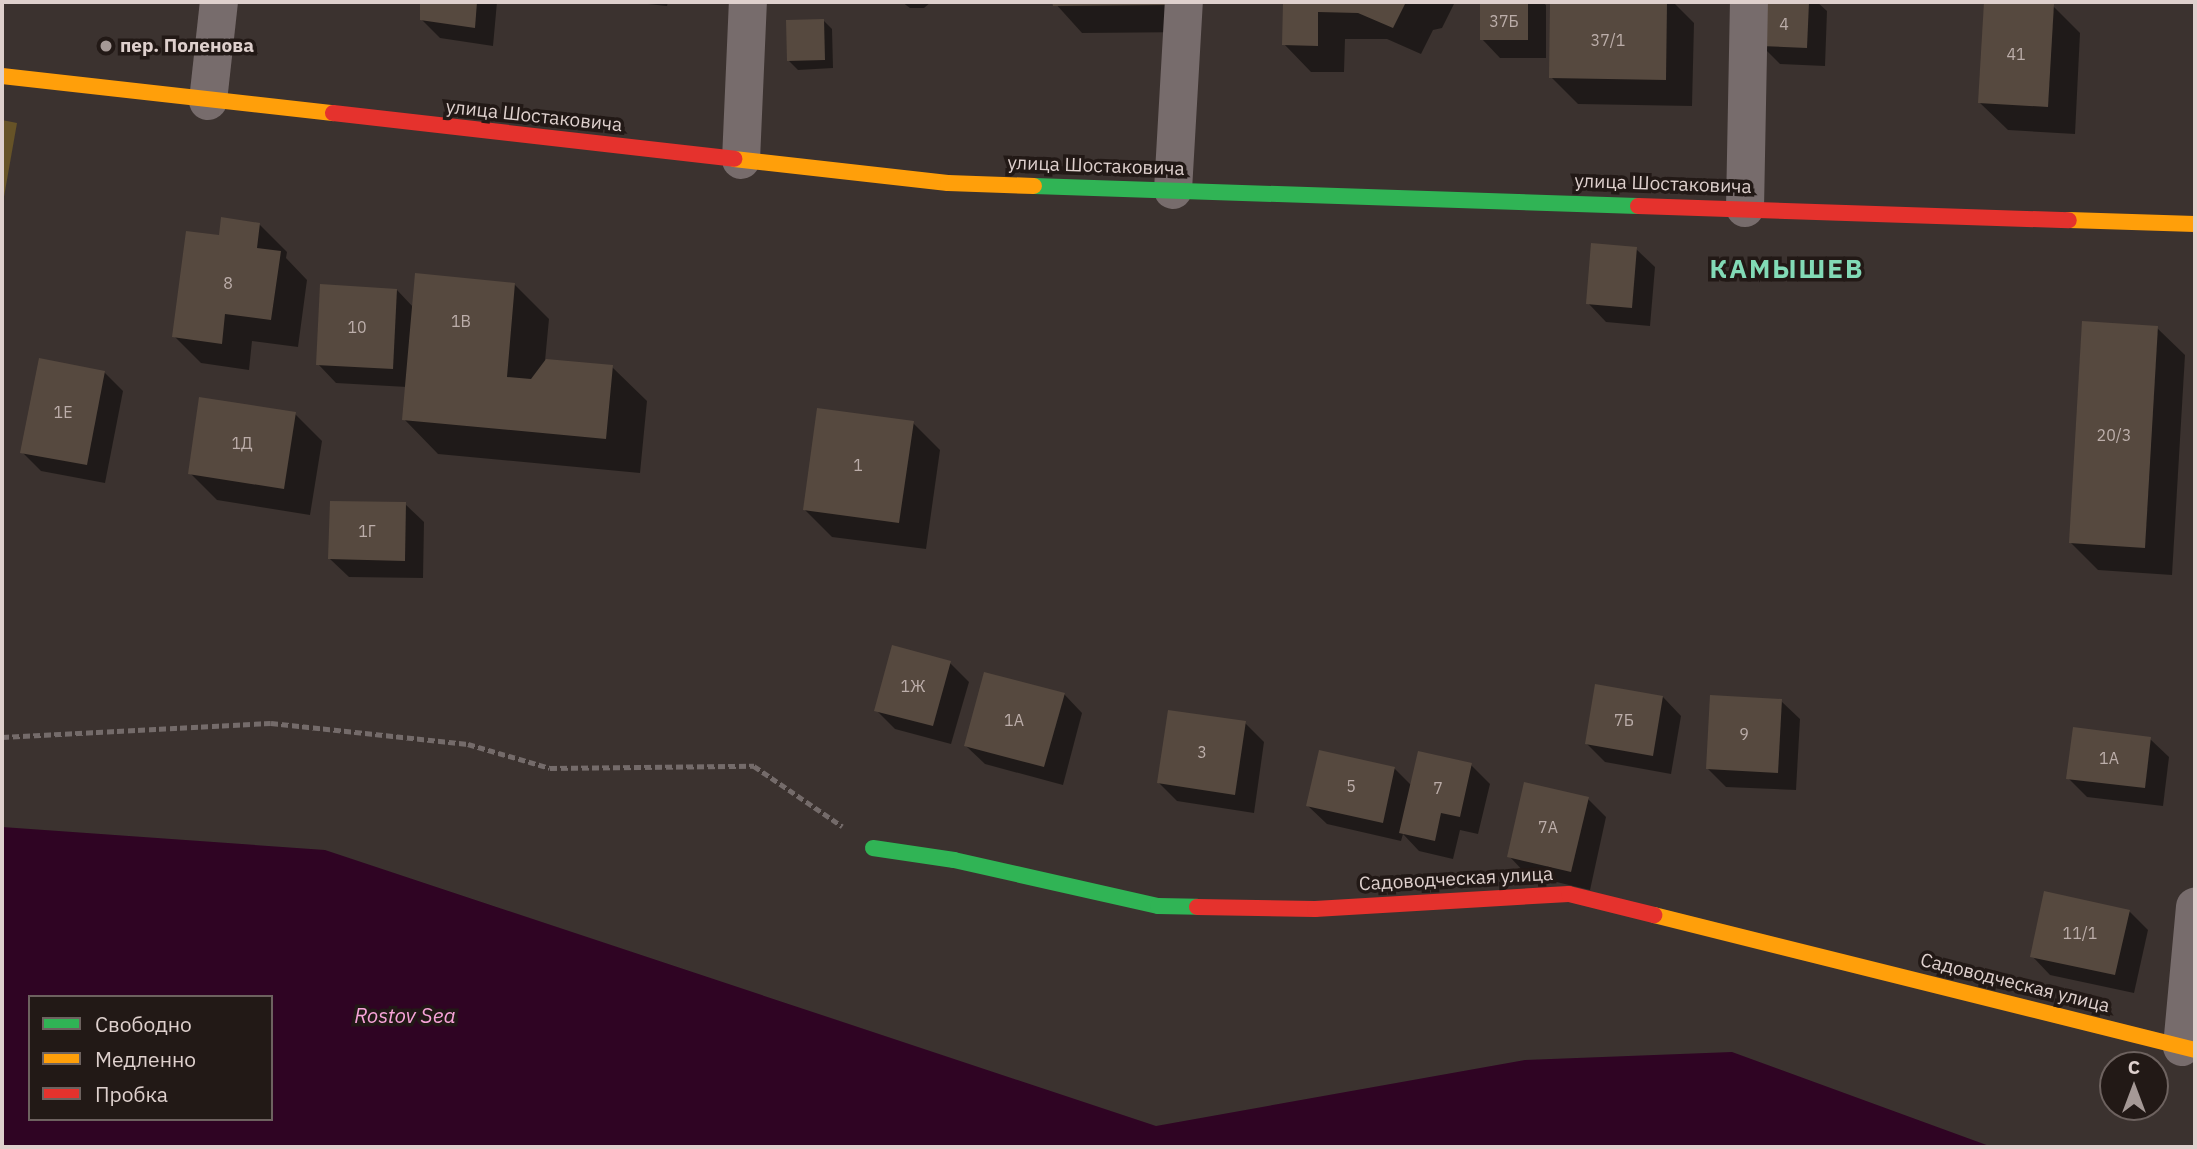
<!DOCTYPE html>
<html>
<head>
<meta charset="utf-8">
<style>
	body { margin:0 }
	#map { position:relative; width:2197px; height:1149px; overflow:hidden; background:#3b322f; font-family:"IBM Plex Sans",sans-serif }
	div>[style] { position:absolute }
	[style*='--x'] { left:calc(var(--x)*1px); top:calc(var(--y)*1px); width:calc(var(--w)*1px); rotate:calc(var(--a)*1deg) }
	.green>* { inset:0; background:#665327 }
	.water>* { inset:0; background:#2f0423 }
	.shadow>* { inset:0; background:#0007 }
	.building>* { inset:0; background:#56493f }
	.path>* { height:4.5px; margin-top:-2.25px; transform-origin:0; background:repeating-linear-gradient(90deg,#746b6a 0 7px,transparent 0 10.5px) }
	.street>* { height:38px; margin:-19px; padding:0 19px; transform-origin:19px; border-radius:19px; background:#776c6c }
	.fast>* { height:16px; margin:-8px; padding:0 8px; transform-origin:8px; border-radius:8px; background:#30b455 }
	.slow>* { height:16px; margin:-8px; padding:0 8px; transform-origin:8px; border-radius:8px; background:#ff9f0a }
	.jam>* { height:16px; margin:-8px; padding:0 8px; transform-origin:8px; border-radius:8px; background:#e5322d }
	.dots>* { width:19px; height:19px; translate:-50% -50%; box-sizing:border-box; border:4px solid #221916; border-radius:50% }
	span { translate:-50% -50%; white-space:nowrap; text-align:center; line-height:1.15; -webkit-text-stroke:7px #221916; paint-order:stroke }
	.number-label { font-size:16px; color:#bcaeaa }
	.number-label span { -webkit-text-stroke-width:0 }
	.poi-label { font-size:19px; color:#ded0cd; font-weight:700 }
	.left { translate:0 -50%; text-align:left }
	.street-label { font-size:19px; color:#ded0cd }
	.water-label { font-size:21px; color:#f7a3d8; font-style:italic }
	.district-label { font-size:26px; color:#82dab6; font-weight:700; letter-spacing:2px }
	.frame { position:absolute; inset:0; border:4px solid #ded0cd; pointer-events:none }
	.legend { position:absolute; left:28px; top:995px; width:245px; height:126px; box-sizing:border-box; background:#221916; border:2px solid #6d625f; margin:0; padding:9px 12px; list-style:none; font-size:21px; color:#ded0cd }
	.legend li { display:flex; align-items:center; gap:14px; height:35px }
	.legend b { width:35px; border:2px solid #6d625f }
	.north { position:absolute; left:2099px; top:1051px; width:70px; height:70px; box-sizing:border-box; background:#221916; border:2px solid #6d625f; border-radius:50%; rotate:0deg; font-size:19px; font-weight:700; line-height:28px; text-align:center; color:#ded0cd }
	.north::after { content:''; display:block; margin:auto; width:24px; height:32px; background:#a59996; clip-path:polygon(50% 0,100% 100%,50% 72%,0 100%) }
</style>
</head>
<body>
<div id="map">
	<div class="green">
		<div style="clip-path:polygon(2px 120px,17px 123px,2px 208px)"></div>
	</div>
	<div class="water">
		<div style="clip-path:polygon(evenodd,2px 827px,325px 850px,1156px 1126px,1525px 1060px,1732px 1052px,1992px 1147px,2px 1147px,2px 827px,30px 997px,271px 997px,271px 1119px,30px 1119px,30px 997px)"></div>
	</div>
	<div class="shadow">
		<div style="clip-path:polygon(422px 2px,497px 2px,493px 46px,440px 38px,421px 19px)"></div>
		<div style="clip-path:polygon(629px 2px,668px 2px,667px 6px)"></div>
		<div style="clip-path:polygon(902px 2px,931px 2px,924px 8px,910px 8px)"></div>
		<div style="clip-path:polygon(1054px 2px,1196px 2px,1196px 32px,1082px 33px)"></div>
		<div style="clip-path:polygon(1284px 2px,1455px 2px,1442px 28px,1433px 30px,1421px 54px,1387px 39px,1345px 39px,1344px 72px,1311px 72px,1284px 44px)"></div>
		<div style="clip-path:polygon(1482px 2px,1542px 2px,1546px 5px,1546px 58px,1500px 58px,1482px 39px)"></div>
		<div style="clip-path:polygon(1552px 2px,1673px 2px,1694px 23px,1692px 106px,1578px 104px,1551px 77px)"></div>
		<div style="clip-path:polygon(1764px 2px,1817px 2px,1827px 11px,1825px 66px,1780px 64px,1762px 46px)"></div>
		<div style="clip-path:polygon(2053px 6px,2080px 33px,2075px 134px,2008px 130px,1980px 103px)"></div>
		<div style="clip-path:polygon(823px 20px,832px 29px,833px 68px,798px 70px,789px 61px)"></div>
		<div style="clip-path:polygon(259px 224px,287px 252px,286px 258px,307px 280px,298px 347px,252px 341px,249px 370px,201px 363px,174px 336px,220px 237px)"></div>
		<div style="clip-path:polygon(1636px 249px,1655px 267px,1650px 326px,1606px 322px,1588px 303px)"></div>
		<div style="clip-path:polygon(514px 284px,549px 319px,545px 361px,612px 367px,647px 401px,640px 473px,438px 454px,404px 419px,407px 387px,336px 383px,318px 364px,397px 290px,414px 308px)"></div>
		<div style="clip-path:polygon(2157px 328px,2185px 355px,2172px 575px,2098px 570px,2071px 543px)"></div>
		<div style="clip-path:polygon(104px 372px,123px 391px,105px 483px,41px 471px,22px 452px)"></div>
		<div style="clip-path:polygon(295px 414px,322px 441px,310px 515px,217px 500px,190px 473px)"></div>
		<div style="clip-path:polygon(913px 423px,940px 450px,926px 549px,832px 537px,804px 509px)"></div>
		<div style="clip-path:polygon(405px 504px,424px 522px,423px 578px,349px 577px,330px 559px)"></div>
		<div style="clip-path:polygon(950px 663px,969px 682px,951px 744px,895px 729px,876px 710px)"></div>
		<div style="clip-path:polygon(1064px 694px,1082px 713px,1063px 785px,985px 764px,966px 746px)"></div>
		<div style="clip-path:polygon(1663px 697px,1681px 716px,1671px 774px,1605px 762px,1587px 744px)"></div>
		<div style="clip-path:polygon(1781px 701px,1800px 719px,1796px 790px,1726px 787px,1707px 768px)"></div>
		<div style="clip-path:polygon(1245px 723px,1264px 742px,1254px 813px,1177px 801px,1159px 783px)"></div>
		<div style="clip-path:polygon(2150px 739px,2169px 757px,2163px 806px,2087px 797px,2068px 778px)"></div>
		<div style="clip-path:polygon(1471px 765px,1490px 784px,1478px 834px,1460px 830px,1453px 859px,1419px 851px,1403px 834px,1401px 841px,1327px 824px,1308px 806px,1394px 768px,1412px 786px)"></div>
		<div style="clip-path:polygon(1588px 799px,1606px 817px,1590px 890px,1527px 875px,1509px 856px)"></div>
		<div style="clip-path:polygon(2129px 911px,2148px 930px,2134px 993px,2050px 975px,2032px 956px)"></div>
	</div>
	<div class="building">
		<div style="clip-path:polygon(420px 2px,477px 2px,475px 28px,420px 20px)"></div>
		<div style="clip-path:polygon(1052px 2px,1169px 2px,1169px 5px,1053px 6px)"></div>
		<div style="clip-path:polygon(1283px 2px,1406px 2px,1393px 28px,1358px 13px,1318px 12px,1318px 46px,1282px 45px)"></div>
		<div style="clip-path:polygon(1480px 2px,1528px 2px,1528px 40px,1480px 40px)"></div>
		<div style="clip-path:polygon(1550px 2px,1667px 2px,1666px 80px,1549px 78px)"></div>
		<div style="clip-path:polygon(1762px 2px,1809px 2px,1807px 48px,1760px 46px)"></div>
		<div style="clip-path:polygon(1984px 2px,2054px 4px,2048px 107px,1978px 103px)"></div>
		<div style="clip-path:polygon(824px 19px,825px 60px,787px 61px,786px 20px)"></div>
		<div style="clip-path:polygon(221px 217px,260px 223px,257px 248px,281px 251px,271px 320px,225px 314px,222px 344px,172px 337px,186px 231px,219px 235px)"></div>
		<div style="clip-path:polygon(1591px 243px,1637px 247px,1632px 308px,1586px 304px)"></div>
		<div style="clip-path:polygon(415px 273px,515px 283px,507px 377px,531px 379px,546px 359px,613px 365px,606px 439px,402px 420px)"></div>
		<div style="clip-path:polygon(320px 284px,397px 289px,393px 369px,316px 365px)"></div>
		<div style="clip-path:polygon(2082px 321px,2158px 326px,2145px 548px,2069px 543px)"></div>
		<div style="clip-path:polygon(39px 358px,105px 371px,87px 465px,20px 453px)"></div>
		<div style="clip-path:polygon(199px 397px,296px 412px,284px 489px,188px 474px)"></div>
		<div style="clip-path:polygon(817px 408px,914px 421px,899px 523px,803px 510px)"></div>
		<div style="clip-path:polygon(330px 501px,406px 502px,405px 561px,328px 559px)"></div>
		<div style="clip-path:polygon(892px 645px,951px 661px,933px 726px,874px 711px)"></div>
		<div style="clip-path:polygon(984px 672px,1065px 693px,1044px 767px,964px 746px)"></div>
		<div style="clip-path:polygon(1595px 684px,1663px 696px,1653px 756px,1585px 744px)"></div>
		<div style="clip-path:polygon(1710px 695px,1782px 699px,1778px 773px,1706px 769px)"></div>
		<div style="clip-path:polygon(1168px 710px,1246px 721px,1235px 795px,1157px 783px)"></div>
		<div style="clip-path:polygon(2073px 727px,2151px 737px,2145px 788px,2066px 779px)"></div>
		<div style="clip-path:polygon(1319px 750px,1395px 767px,1383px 823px,1306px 806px)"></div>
		<div style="clip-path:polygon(1418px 751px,1472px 763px,1460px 817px,1441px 813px,1435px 841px,1399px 833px)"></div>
		<div style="clip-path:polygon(1524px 782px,1589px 797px,1571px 872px,1507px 857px)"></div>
		<div style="clip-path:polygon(2044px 891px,2130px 910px,2115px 975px,2030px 957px)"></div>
	</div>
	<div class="path">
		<div style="--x:2;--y:737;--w:269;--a:-3"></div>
		<div style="--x:271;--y:723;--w:198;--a:6.1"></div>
		<div style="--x:468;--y:744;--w:85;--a:16.3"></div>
		<div style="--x:550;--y:768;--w:204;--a:-0.6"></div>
		<div style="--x:754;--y:766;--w:107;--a:34.3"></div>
	</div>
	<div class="street">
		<div style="--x:208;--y:101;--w:100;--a:-83.7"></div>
		<div style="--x:741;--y:160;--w:158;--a:-87.5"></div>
		<div style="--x:1173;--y:190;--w:188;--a:-86.7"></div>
		<div style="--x:1745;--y:208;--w:206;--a:-88.9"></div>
		<div style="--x:2182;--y:1047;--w:141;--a:-84.7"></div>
	</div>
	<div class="fast">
		<div style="--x:1034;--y:186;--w:604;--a:1.9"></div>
		<div style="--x:873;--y:848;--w:82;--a:8.4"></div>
		<div style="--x:954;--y:860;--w:209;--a:12.7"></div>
		<div style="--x:1158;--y:906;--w:39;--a:1"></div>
	</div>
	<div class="slow">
		<div style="--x:2;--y:76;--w:333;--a:6.4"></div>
		<div style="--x:734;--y:159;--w:215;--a:6.4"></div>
		<div style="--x:948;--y:183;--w:86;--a:2"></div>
		<div style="--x:2069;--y:220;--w:126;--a:1.8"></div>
		<div style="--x:1654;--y:915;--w:558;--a:14.01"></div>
	</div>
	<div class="jam">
		<div style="--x:333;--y:113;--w:404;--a:6.5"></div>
		<div style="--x:1638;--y:206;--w:431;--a:1.9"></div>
		<div style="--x:1197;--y:907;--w:118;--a:1"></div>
		<div style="--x:1315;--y:909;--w:254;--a:-3.4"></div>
		<div style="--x:1569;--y:894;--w:88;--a:13.9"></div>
	</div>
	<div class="dots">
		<div style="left:106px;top:46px;background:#a59996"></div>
	</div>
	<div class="number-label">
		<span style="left:1504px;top:21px">37Б</span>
		<span style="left:1784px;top:24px">4</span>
		<span style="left:1608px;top:40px">37/1</span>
		<span style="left:2016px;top:54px">41</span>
		<span style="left:228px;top:283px">8</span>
		<span style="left:461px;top:321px">1В</span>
		<span style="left:357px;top:327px">10</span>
		<span style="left:63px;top:412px">1Е</span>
		<span style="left:2114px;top:435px">20/3</span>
		<span style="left:242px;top:443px">1Д</span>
		<span style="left:858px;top:465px">1</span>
		<span style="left:367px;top:531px">1Г</span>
		<span style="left:913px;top:686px">1Ж</span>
		<span style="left:1014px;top:720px">1А</span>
		<span style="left:1624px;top:720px">7Б</span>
		<span style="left:1744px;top:734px">9</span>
		<span style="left:1202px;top:752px">3</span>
		<span style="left:2109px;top:758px">1А</span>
		<span style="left:1351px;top:786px">5</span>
		<span style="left:1438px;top:788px">7</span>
		<span style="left:1548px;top:827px">7А</span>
		<span style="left:2080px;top:933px">11/1</span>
	</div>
	<div class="poi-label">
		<span class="left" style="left:120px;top:46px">пер. Поленова</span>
	</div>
	<div class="street-label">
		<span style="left:534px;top:116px;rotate:6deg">улица Шостаковича</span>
		<span style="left:1096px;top:166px;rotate:2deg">улица Шостаковича</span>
		<span style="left:1663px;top:184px;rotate:2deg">улица Шостаковича</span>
		<span style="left:1456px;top:879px;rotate:-3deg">Садоводческая улица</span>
		<span style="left:2015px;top:983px;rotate:14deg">Садоводческая улица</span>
	</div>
	<div class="water-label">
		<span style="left:405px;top:1015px">Rostov Sea</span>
	</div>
	<div class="district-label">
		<span style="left:1787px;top:269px">КАМЫШЕВ</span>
	</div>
	<div class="frame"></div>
	<ul class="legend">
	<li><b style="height:9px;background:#30b455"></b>Свободно</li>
	<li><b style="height:9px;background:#ff9f0a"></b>Медленно</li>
	<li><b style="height:9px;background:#e5322d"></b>Пробка</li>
	</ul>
	<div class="north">С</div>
</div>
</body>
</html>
